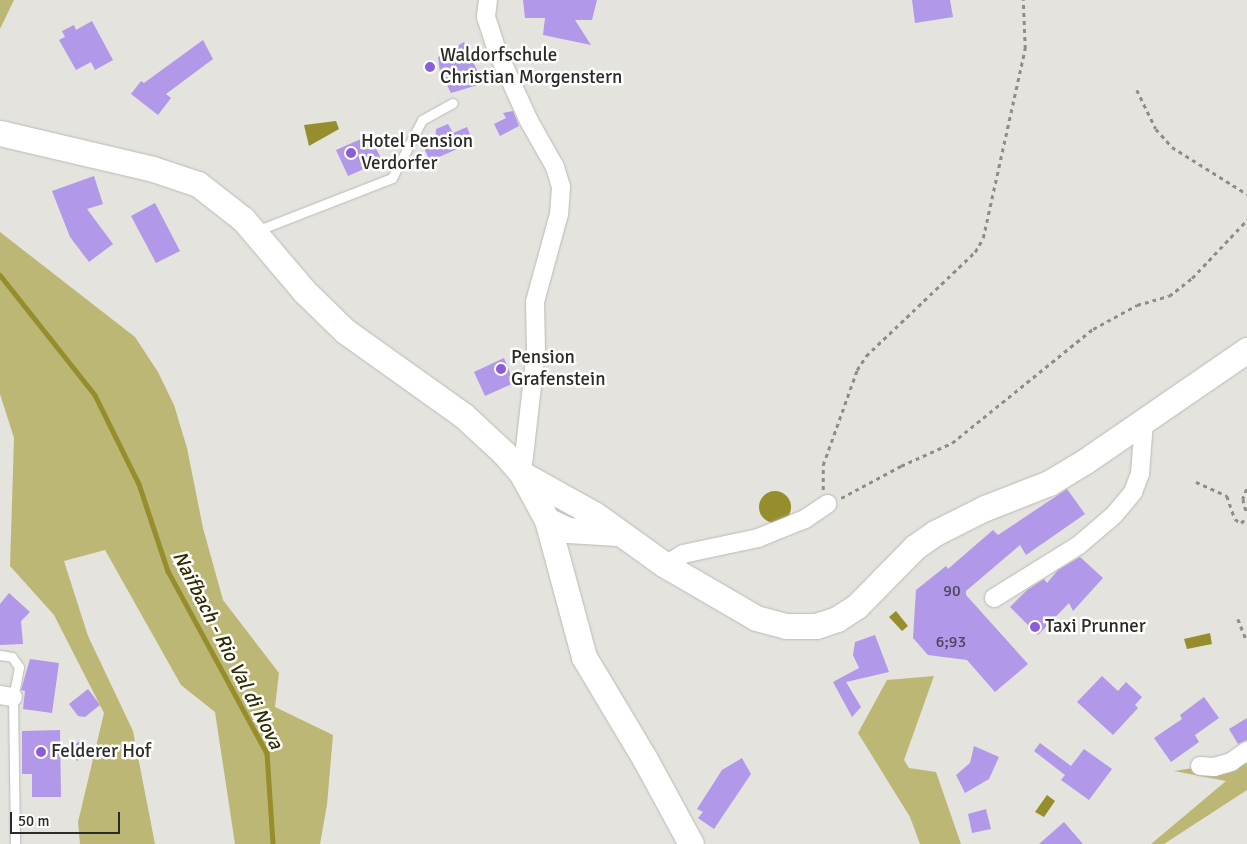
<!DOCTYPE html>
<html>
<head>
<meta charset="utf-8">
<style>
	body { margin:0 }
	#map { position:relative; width:1247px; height:844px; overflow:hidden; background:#e4e3de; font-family:Signika,sans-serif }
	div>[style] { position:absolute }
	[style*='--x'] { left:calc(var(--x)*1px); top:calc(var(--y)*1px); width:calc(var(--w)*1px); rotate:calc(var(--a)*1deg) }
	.green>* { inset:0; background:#bdb775 }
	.water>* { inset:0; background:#968d2c }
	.round { border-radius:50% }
	.stream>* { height:4.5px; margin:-2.25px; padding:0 2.25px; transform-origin:2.25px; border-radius:2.25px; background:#968d2c }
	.building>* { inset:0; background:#b198e8 }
	.path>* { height:2.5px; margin-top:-1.25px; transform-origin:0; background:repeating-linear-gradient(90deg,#8d8d89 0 4px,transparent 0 8px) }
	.roads { filter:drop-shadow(0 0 1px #babab4) drop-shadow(0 0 1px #babab4) }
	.lane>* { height:9px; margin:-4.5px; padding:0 4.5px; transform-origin:4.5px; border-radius:4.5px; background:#fff }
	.street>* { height:18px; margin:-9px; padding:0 9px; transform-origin:9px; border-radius:9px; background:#fff }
	.secondary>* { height:25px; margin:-12.5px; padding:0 12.5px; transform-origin:12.5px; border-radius:12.5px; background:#fff }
	.dots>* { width:14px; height:14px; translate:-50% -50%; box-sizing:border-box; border:2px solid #fffffe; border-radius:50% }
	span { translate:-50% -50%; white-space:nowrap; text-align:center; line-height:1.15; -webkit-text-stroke:5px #fffffe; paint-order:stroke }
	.number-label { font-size:16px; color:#4c4659 }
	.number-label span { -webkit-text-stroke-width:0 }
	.poi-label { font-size:19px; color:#2b2b29 }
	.left { translate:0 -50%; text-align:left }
	.water-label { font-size:20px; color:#2f2b02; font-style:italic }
	.scale { position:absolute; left:10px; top:812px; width:110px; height:22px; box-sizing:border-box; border:2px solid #2b2b29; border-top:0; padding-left:6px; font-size:15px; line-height:18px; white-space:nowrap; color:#2b2b29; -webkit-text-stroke:4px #fffffe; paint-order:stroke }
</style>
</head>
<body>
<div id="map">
	<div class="green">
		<div style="clip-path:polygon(0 0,14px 0,0 29px)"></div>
		<div style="clip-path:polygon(0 232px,135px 337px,158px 372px,174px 405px,187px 448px,203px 528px,223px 600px,279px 673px,275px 707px,333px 735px,327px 805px,320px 844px,235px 844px,215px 712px,181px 685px,105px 550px,64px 561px,88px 636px,133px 731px,155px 844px,80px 844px,78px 822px,104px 713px,54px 615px,10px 566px,14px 438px,0 394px)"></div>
		<div style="clip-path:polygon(934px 676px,904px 760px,909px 768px,936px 772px,961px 844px,920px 844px,910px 817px,858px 733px,887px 680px)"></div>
		<div style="clip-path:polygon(1231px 762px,1247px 764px,1247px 790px,1164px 844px,1151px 844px,1226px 781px,1174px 771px)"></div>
	</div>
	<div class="water">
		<div style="clip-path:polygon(336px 121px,339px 129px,309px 146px,304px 125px)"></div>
		<div class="round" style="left:759px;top:491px;width:32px;height:32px"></div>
		<div style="clip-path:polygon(896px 611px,908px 626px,902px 631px,889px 617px)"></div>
		<div style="clip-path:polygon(1210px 633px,1212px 644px,1187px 649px,1184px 639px)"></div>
		<div style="clip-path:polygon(1047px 795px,1055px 801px,1044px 817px,1035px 812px)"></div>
	</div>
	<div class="stream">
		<div style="--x:0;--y:275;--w:153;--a:51.6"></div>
		<div style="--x:95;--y:395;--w:99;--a:63.7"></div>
		<div style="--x:139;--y:484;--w:92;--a:71.6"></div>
		<div style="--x:168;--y:571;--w:207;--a:61.5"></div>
		<div style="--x:267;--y:753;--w:91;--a:86.2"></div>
	</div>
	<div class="building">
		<div style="clip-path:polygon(523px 0,597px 0,592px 20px,575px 20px,591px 45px,543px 35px,545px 18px,525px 18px)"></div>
		<div style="clip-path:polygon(912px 0,950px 0,953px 17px,915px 23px)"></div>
		<div style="clip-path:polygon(92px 21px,113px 60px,95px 70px,91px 62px,76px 70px,59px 40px,65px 37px,62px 31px,74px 25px,76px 30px)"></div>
		<div style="clip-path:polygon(203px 40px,213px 59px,166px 94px,171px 98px,158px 115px,131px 94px,141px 81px,144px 83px)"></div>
		<div style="clip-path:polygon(464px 42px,481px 79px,476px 81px,478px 85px,451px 93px,440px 72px,438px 57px)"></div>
		<div style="clip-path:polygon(513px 111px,519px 126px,500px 136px,494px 124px,506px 118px,503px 113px)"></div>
		<div style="clip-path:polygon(448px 124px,453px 133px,467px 127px,473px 142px,430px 161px,423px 146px,435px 141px,436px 129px)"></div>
		<div style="clip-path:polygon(370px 135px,382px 161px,348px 176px,336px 150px)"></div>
		<div style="clip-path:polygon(94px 176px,103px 204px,87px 209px,113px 244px,89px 262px,70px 237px,52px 191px)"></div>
		<div style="clip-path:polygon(155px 203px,180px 251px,156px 263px,131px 216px)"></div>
		<div style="clip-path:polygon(504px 358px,514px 383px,485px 396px,474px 372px)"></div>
		<div style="clip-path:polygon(1067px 489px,1085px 514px,1026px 555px,1020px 545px,966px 591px,966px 595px,1028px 664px,995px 692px,967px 660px,928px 655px,913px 638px,916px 590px,946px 566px,948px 569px,993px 530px,998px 535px)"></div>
		<div style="clip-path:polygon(1080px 557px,1103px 578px,1073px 611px,1069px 603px,1038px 635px,1010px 607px,1027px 590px,1044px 579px,1047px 583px,1058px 570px)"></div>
		<div style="clip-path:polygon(9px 593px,30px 612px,21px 621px,23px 644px,0 645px,0 604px)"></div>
		<div style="clip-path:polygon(875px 635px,889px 672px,846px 682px,861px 707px,852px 717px,833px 682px,859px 668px,853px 655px,855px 642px)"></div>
		<div style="clip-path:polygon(30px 659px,59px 663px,52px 713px,23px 709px,25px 691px,21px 690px)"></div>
		<div style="clip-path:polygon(1102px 676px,1118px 691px,1126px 682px,1142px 697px,1135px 705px,1138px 708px,1113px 735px,1077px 702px)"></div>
		<div style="clip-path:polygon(88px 689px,100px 705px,85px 717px,78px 716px,69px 704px)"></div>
		<div style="clip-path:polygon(1204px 697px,1219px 718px,1195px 735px,1199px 742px,1171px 762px,1154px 738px,1182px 719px,1180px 715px)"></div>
		<div style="clip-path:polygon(1247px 718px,1247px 740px,1238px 744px,1229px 729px)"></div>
		<div style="clip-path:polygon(60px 730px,61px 797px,32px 797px,32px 774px,22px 774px,22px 731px)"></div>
		<div style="clip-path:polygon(81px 740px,89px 752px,77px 761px,69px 749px)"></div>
		<div style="clip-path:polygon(1040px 743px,1071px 766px,1084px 749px,1112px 769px,1089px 800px,1061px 780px,1065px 775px,1034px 751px)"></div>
		<div style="clip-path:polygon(974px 746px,999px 757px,989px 779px,965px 793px,956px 775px,970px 763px)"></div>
		<div style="clip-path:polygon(742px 758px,751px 774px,714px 829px,698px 818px,703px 812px,697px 809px,722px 770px)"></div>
		<div style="clip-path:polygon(986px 809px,991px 829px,972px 833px,968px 814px)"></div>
		<div style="clip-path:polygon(1064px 822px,1083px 844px,1039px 844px)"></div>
	</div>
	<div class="path">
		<div style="--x:1137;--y:90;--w:43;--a:64"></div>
		<div style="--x:1156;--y:129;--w:24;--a:48"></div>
		<div style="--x:1172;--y:147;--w:89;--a:32.1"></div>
		<div style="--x:1196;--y:482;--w:34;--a:24"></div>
		<div style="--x:1227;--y:496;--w:24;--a:71"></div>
		<div style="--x:1235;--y:519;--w:7;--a:34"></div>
		<div style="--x:1241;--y:523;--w:8;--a:-45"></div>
		<div style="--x:1247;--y:489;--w:11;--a:112"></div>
		<div style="--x:1243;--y:499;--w:16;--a:75"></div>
		<div style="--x:823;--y:490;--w:25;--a:-90"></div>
		<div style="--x:823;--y:465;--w:101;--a:-70.3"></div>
		<div style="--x:857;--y:370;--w:17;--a:-57"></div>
		<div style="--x:866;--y:356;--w:151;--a:-43.7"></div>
		<div style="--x:975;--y:252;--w:16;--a:-60"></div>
		<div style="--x:983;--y:238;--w:194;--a:-77.5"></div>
		<div style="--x:1025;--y:49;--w:49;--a:-92.3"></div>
		<div style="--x:841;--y:498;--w:68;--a:-28.1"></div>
		<div style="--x:901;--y:466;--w:56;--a:-24.3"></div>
		<div style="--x:952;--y:443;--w:181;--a:-39"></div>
		<div style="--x:1093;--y:329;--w:50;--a:-28.6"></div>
		<div style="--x:1137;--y:305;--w:33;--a:-16"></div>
		<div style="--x:1169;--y:296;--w:29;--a:-38"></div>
		<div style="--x:1192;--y:278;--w:80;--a:-46.5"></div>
		<div style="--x:1238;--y:619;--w:24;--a:68"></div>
	</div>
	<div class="roads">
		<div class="lane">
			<div style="--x:256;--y:231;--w:146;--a:-21.3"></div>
			<div style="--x:392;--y:178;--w:65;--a:-62.7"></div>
			<div style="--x:422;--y:120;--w:35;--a:-29"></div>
			<div style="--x:0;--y:655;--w:12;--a:9"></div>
			<div style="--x:12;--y:657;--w:12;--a:55"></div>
			<div style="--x:19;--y:667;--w:31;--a:101"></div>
			<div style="--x:13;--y:697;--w:147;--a:89.2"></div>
		</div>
		<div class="street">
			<div style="--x:488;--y:0;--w:17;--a:97"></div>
			<div style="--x:486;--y:17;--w:38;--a:72"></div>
			<div style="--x:498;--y:53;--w:75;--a:65.5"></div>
			<div style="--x:529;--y:121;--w:53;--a:60.5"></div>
			<div style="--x:555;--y:167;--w:21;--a:73"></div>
			<div style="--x:561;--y:187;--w:27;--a:94"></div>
			<div style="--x:559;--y:214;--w:91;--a:105.3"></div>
			<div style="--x:535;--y:302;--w:49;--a:88.8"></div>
			<div style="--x:536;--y:351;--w:124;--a:96.5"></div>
			<div style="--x:665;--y:565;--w:21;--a:-31"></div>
			<div style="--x:683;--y:554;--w:77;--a:-12"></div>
			<div style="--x:758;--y:538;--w:51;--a:-22"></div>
			<div style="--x:805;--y:519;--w:27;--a:-34"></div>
			<div style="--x:994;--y:598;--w:100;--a:-31.9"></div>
			<div style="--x:1079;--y:545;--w:46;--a:-40.6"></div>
			<div style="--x:1114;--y:515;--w:30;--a:-50"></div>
			<div style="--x:1133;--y:492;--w:19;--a:-69"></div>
			<div style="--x:1140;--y:474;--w:52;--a:-85.6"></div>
			<div style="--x:0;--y:695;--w:13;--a:9"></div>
			<div style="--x:1200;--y:766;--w:14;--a:4"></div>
			<div style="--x:1214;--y:767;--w:18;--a:-16"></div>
			<div style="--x:1231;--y:762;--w:19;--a:-35"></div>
		</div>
		<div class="secondary">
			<div style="--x:0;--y:133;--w:157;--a:13.2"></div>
			<div style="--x:153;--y:169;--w:47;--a:18.4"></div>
			<div style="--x:198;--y:184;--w:57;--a:37.9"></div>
			<div style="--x:243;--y:219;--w:94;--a:49.7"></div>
			<div style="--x:304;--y:291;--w:57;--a:44.3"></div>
			<div style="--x:345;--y:331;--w:146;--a:35.5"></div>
			<div style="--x:464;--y:416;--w:54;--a:42.8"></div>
			<div style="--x:504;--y:453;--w:28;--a:49"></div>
			<div style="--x:522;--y:474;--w:52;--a:61.5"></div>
			<div style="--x:547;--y:520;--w:142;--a:74.9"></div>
			<div style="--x:584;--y:657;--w:121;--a:59.2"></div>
			<div style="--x:646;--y:761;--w:94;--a:61.5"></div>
			<div style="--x:522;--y:474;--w:82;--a:29.1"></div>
			<div style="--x:594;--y:514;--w:87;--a:35.7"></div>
			<div style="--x:665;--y:565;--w:105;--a:30.2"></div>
			<div style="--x:756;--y:618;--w:31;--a:15"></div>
			<div style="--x:786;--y:626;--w:30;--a:0"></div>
			<div style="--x:816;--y:626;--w:22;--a:-18"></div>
			<div style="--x:837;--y:619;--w:24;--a:-33"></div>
			<div style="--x:857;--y:606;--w:83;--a:-45.5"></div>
			<div style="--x:915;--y:547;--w:24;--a:-35"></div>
			<div style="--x:935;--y:533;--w:56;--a:-26.6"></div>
			<div style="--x:985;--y:508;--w:69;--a:-21.3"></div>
			<div style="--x:1049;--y:483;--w:41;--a:-31"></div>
			<div style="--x:1084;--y:462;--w:198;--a:-34.5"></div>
			<div style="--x:547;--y:520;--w:23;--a:25"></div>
			<div style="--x:568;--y:530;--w:49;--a:3.5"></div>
		</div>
	</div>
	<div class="dots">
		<div style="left:430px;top:67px;background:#8b5dd7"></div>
		<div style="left:351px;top:153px;background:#8b5dd7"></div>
		<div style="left:501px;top:369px;background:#8b5dd7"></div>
		<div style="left:1035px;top:627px;background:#8b5dd7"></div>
		<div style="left:41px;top:752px;background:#8b5dd7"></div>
	</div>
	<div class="number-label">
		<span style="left:952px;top:591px">90</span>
		<span style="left:951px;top:642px">6;93</span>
	</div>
	<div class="poi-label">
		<span class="left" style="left:440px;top:67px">Waldorfschule<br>Christian Morgenstern</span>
		<span class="left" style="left:361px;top:153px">Hotel Pension<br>Verdorfer</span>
		<span class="left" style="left:511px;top:369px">Pension<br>Grafenstein</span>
		<span class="left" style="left:1045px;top:627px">Taxi Prunner</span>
		<span class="left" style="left:51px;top:752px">Felderer Hof</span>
	</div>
	<div class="water-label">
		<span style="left:228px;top:650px;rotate:63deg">Naifbach - Rio Val di Nova</span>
	</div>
	<div class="scale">50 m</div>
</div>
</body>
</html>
